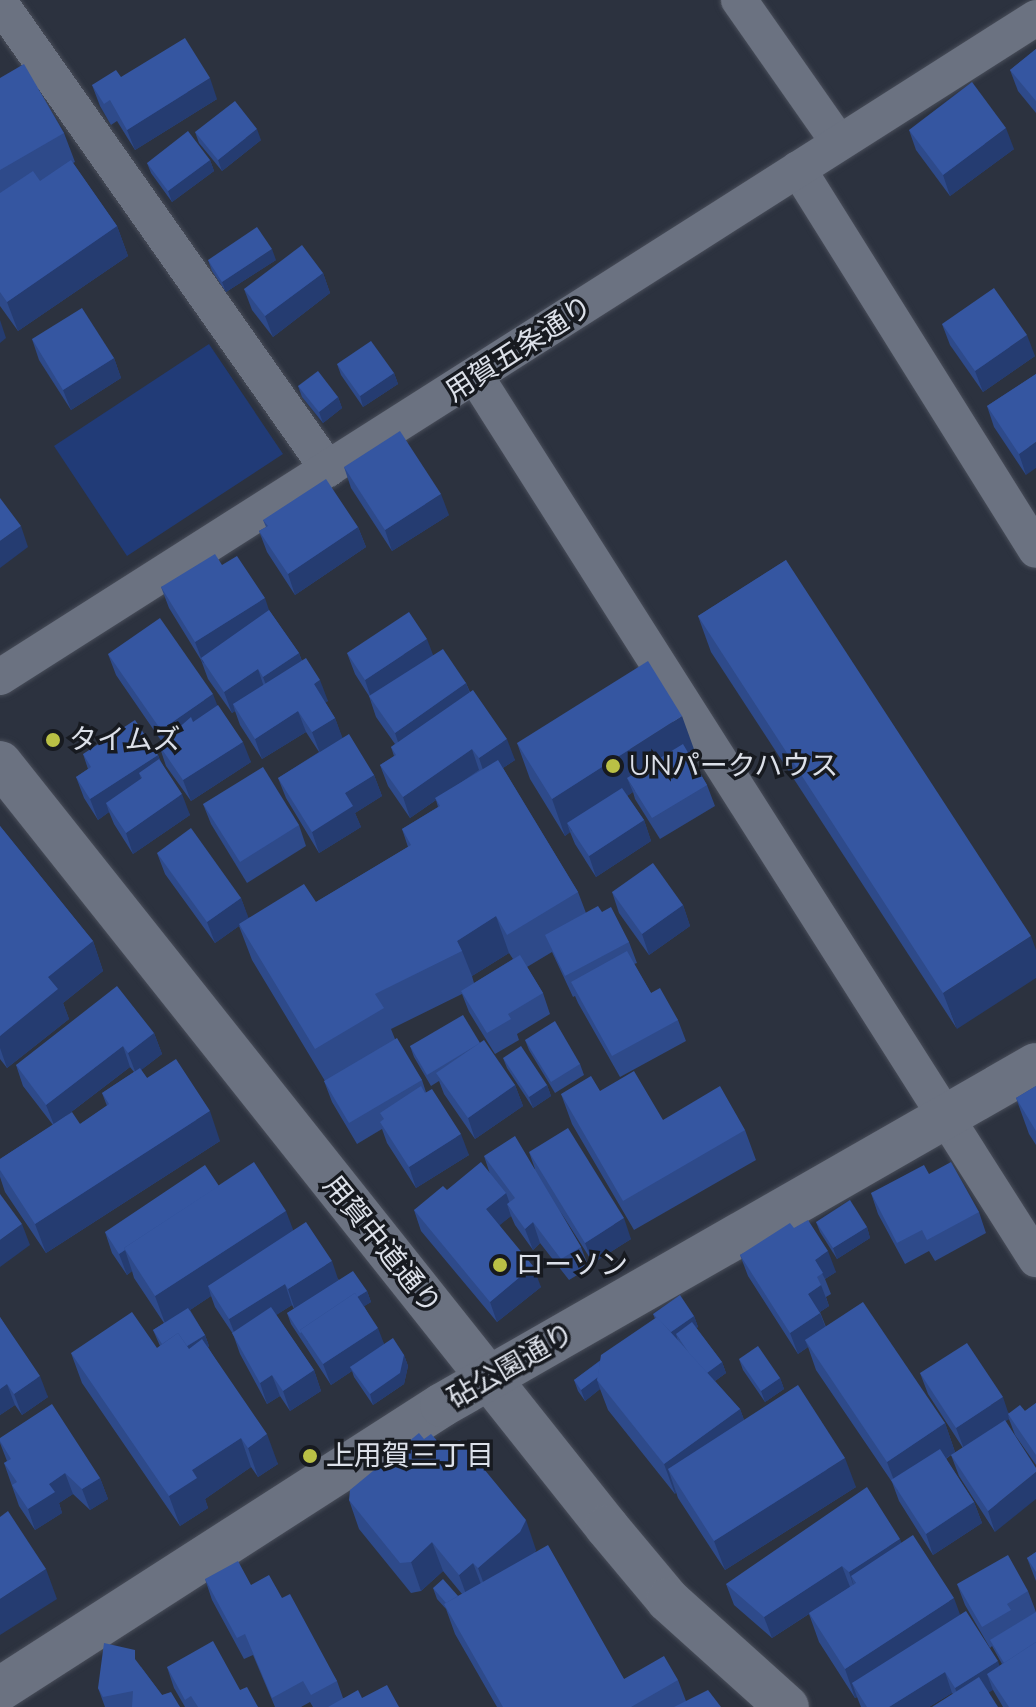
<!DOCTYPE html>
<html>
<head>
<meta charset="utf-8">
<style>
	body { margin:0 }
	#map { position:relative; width:1036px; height:1707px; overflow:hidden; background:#2c323f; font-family:Raleway,"Noto Sans JP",sans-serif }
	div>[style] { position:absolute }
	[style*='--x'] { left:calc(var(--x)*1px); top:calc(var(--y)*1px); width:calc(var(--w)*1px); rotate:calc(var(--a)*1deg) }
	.green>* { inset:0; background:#213b77 }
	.roads { filter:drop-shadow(0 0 2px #484d59) drop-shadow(0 0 2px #484d59) }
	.minor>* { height:36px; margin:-18px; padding:0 18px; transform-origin:18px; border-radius:18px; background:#6b7281 }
	.tertiary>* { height:44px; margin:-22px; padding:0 22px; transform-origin:22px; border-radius:22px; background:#6b7281 }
	.wall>* { inset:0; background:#2e4a8a }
	.shaded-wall>* { inset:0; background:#253c71 }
	.building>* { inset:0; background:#3556a1 }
	.dots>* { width:22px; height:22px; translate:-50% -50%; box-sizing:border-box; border:4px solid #171a20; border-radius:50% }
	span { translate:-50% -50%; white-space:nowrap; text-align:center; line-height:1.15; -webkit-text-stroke:7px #171a20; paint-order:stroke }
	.street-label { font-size:28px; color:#dce0e9 }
	.poi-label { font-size:28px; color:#dce0e9 }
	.left { translate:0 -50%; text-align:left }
</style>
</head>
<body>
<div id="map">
	<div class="green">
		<div style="clip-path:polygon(209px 344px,283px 454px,127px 556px,54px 446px)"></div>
	</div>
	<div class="roads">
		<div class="minor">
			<div style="--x:739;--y:0;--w:174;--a:55"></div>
			<div style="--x:0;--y:3;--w:570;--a:54.86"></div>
			<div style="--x:798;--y:169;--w:449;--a:58"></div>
			<div style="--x:476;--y:377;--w:1045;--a:57.59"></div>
			<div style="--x:0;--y:677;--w:1228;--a:-32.46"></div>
		</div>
		<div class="tertiary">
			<div style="--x:0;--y:763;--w:976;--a:51.53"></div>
			<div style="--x:607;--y:1527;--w:95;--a:50.1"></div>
			<div style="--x:668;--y:1600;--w:160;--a:42"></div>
			<div style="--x:0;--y:1689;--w:525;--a:-32.72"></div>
			<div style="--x:442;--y:1405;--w:684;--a:-29.79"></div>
		</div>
	</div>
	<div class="wall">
		<div style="clip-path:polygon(1036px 49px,1036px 113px,1018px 91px,1010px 70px)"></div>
		<div style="clip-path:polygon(121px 77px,217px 99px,135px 150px,117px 121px,111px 125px,100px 106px,92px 85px)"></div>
		<div style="clip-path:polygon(0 78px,64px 133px,75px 162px,73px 163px,117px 226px,128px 256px,18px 331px,0 306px)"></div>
		<div style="clip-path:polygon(909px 130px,1014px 149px,950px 196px,916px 150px)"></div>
		<div style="clip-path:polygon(195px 132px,261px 140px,222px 171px,199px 143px)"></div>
		<div style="clip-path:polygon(210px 160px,214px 171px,172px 202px,151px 173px,147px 163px)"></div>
		<div style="clip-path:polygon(208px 260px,276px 260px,226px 292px,212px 271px)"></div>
		<div style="clip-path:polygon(323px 273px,330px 293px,273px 337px,252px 310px,244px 289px)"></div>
		<div style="clip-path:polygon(942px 324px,1035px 356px,983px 392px,950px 345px)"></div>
		<div style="clip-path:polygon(32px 339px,114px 358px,121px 378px,71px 410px,39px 360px)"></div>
		<div style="clip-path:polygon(337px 364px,394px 373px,398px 384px,363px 407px,341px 375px)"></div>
		<div style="clip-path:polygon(1036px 374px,1026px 475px,994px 427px,987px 406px)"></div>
		<div style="clip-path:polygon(298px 386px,338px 397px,342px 408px,323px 423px,302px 397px)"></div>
		<div style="clip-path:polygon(344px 467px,449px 515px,392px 551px,351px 488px)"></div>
		<div style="clip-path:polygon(263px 520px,358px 527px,366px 547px,295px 595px,267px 552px,259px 531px,266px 527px)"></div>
		<div style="clip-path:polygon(786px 560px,957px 1029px,711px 652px,698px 616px)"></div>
		<div style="clip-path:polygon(222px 565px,269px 610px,299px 653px,302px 661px,328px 701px,325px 702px,335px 718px,342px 738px,374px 775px,382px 796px,355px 813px,361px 827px,319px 853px,286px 798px,278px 778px,319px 752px,306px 732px,262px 759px,240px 725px,235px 711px,232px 713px,208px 679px,201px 660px,169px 608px,161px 587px)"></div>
		<div style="clip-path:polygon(evenodd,347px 653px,433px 655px,466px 683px,470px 692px,515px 760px,503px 768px,578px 892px,586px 913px,602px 912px,629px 942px,637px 963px,634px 964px,651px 993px,678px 1020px,686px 1041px,620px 1077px,578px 1003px,575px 996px,573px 997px,552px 952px,527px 967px,543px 993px,550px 1014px,517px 1034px,519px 1040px,495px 1054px,469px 1012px,462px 994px,391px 1029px,395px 1039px,422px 1080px,426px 1092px,469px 1155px,416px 1188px,387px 1143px,382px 1129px,357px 1144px,332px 1102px,324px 1081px,325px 1081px,252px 960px,239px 926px,215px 943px,165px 874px,157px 853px,241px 898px,248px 918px,316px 902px,408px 847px,402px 829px,438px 807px,436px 800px,410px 818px,388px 786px,380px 765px,394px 756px,391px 747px,395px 744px,376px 717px,369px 696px,355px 674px,347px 653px,509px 953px,513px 959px,474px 983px,472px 976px,509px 953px)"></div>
		<div style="clip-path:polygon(108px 654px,217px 706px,251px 762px,191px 801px,166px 766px,159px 745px,162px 742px,116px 675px)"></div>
		<div style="clip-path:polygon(517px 743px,695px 752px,690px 756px,707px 785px,715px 806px,660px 839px,635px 799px,633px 792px,627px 796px,644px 820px,651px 841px,596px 877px,575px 844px,570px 832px,565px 836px,530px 779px)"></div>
		<div style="clip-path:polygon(83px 754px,158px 755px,161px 762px,190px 815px,133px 854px,114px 824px,109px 812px,98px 820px,84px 798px,76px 777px,88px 769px)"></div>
		<div style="clip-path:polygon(203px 804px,299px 825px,306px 846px,247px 883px,211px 824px)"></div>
		<div style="clip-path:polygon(0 826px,93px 941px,103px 971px,63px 1003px,69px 1019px,7px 1068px,0 1059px)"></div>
		<div style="clip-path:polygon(612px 892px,683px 905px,690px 926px,649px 955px,619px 913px)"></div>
		<div style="clip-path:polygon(evenodd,154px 1033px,162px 1054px,141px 1070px,147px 1078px,220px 1141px,46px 1253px,5px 1192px,0 1177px,0 1159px,53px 1125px,23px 1086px,16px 1065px,154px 1033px,130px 1067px,134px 1072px,102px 1093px,107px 1106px,80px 1124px,66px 1116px,130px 1067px)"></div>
		<div style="clip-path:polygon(525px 1040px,580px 1064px,584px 1075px,555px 1093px,529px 1050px)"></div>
		<div style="clip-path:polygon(480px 1043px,515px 1085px,523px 1106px,475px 1139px,444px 1094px,439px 1081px,431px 1086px,414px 1057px,410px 1046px)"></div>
		<div style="clip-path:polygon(503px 1058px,547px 1085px,551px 1096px,533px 1108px,507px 1068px)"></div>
		<div style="clip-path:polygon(1036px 1086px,1036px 1145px,1029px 1134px,1016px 1098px)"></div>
		<div style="clip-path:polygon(600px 1091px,663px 1120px,745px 1130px,756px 1160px,634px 1230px,572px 1124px,561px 1094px)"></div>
		<div style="clip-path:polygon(529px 1152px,631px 1239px,593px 1263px,560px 1211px,581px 1247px,589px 1268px,569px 1280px,540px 1243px,533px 1250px,515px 1225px,511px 1216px,499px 1225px,541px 1287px,497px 1322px,421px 1231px,414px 1210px,447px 1190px,490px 1174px,484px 1156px,535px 1169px)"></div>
		<div style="clip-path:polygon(929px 1174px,979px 1212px,986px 1233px,935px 1261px,929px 1251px,905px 1264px,878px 1214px,871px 1193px)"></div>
		<div style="clip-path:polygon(219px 1186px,294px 1231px,339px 1280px,367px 1291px,371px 1302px,364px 1306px,384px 1344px,404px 1355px,408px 1366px,404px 1384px,373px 1405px,354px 1377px,352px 1371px,331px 1385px,291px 1324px,287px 1313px,294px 1309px,292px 1305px,276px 1315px,314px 1370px,321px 1391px,290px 1411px,280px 1396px,267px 1404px,240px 1354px,233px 1334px,215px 1307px,211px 1296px,190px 1310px,205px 1335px,209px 1346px,208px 1347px,278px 1464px,258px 1477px,251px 1467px,205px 1499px,208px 1508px,180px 1526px,82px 1383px,71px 1353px,157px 1348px,160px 1346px,153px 1330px,164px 1323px,134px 1278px,132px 1271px,127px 1275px,112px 1253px,105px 1232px)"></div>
		<div style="clip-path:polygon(816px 1222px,867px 1227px,870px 1238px,837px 1259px,820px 1232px)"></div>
		<div style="clip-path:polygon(794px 1228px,836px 1272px,825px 1279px,831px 1294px,826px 1297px,829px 1306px,820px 1312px,826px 1327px,945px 1423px,955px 1452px,946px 1459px,974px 1502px,982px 1523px,933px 1555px,899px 1501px,892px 1482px,816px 1370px,808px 1347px,798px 1354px,748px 1276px,740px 1255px)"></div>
		<div style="clip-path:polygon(653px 1314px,694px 1316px,698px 1327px,696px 1328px,722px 1362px,726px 1373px,715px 1381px,740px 1409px,744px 1420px,856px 1487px,725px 1570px,678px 1498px,676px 1492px,675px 1494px,608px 1410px,600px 1389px,585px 1401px,578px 1391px,574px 1380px,655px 1319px)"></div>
		<div style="clip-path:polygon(0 1317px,48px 1397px,22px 1415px,15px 1405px,0 1415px)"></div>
		<div style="clip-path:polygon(739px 1359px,780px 1378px,784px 1389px,765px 1402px,743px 1370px)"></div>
		<div style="clip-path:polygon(920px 1373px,1009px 1413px,1025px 1411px,1036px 1403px,1036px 1465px,1015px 1435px,1009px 1419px,1005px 1421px,995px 1532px,959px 1476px,951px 1455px,963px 1448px,928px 1394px)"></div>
		<div style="clip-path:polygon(0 1438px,100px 1478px,108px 1499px,90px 1510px,73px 1494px,59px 1503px,62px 1513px,35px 1530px,19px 1506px,4px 1463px,7px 1461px,0 1443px)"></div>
		<div style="clip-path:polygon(424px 1439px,536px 1550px,535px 1552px,624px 1679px,678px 1680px,686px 1701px,721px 1707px,497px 1707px,455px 1634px,446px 1609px,437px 1599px,433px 1588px,458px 1596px,462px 1594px,443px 1571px,421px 1591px,411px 1593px,359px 1529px,349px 1500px)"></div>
		<div style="clip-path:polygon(902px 1543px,960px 1615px,999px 1666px,1002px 1664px,992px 1646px,990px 1648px,965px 1605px,957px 1584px,1028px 1591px,1036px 1612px,1036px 1707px,1003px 1707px,993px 1690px,953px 1694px,952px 1693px,929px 1707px,861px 1707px,857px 1697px,855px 1698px,819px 1642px,809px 1614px,772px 1638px,734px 1605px,726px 1584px)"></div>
		<div style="clip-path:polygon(1036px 1552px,1036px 1581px,1027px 1558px)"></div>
		<div style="clip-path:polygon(205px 1579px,251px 1585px,282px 1598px,337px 1681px,343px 1698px,362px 1698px,399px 1707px,313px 1707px,310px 1702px,301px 1707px,275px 1707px,253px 1655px,244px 1659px,212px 1600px)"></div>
		<div style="clip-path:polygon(141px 1667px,162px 1695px,180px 1707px,105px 1707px,98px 1688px)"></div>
		<div style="clip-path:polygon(167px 1667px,240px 1690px,258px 1707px,185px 1707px,174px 1688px)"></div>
	</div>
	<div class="shaded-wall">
		<div style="clip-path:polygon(210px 78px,217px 99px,135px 150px,127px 130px)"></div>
		<div style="clip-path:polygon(1006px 128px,1014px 149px,950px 196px,943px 175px)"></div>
		<div style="clip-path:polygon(257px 129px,261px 140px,222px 171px,218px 160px)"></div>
		<div style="clip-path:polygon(210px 160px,214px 171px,172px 202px,168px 191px)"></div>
		<div style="clip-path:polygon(117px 226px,128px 256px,18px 331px,7px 302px)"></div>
		<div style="clip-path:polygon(272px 249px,276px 260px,226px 292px,222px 282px)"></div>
		<div style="clip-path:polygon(323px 273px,330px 293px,273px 337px,265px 316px)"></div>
		<div style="clip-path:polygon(0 320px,6px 338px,0 343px)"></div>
		<div style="clip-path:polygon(1027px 335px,1035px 356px,983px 392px,975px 371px)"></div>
		<div style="clip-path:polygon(114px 358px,121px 378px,71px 410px,63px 390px)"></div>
		<div style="clip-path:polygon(394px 373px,398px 384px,363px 407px,360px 396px)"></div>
		<div style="clip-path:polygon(338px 397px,342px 408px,323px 423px,319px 412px)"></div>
		<div style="clip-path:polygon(1036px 442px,1036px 468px,1026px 475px,1019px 454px)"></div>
		<div style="clip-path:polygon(441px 494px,449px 515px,392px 551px,385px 530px)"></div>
		<div style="clip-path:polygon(21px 526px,28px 547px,0 568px,0 541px)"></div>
		<div style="clip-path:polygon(358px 527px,366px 547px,295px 595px,288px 574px)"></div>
		<div style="clip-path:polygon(265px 598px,272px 619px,203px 663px,195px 642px)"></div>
		<div style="clip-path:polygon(427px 639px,435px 660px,372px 701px,365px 680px)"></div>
		<div style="clip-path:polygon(299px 653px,306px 674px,271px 698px,263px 677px)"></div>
		<div style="clip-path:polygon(258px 669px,265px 690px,233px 704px,235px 711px,232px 713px,224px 692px)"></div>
		<div style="clip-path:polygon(320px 680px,328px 701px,322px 705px,314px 684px)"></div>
		<div style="clip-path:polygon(466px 683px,474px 704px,402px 754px,395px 733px)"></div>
		<div style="clip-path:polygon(213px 694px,221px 715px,169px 751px,161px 730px)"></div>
		<div style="clip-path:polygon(298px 711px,306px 732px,262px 759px,255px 739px)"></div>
		<div style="clip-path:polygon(682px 716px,695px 752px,635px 791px,627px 778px,633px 792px,572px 831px,567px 823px,570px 832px,565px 836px,552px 799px)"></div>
		<div style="clip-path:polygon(335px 718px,343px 739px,320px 753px,312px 732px)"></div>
		<div style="clip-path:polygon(507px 739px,515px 760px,486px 779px,479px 758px)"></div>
		<div style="clip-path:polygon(243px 742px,251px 762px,191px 801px,183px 780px)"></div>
		<div style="clip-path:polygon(472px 749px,479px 770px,410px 818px,403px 797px)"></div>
		<div style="clip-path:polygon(158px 755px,166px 776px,142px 778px,139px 773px,145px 790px,106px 803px,109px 812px,98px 820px,90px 799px)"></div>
		<div style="clip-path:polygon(374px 775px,382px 796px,355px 813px,361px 827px,319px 853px,312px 832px,345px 793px)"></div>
		<div style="clip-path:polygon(182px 794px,190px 815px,133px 854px,126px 833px)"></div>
		<div style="clip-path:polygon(644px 820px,651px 841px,596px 877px,589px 856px)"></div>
		<div style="clip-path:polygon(241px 898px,249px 919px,215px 943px,207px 922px)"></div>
		<div style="clip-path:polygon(683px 905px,690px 926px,649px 955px,642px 934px)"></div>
		<div style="clip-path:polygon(496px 916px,509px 953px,472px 976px,462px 951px,457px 941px)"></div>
		<div style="clip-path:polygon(1031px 936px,1036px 950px,1036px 978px,957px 1029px,943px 993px)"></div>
		<div style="clip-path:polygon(93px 941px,103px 971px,63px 1003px,69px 1019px,7px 1068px,0 1048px,0 1036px,48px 977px)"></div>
		<div style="clip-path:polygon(154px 1033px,162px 1054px,136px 1074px,128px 1053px)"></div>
		<div style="clip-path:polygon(123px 1046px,130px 1067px,54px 1125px,46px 1105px)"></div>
		<div style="clip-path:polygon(515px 1085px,523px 1106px,475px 1139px,468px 1118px)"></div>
		<div style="clip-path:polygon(547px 1085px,551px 1096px,533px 1108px,529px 1097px)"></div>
		<div style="clip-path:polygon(210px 1111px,220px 1141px,46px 1253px,35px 1224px)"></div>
		<div style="clip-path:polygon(461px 1134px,469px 1155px,416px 1188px,409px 1167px)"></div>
		<div style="clip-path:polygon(506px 1193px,513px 1212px,507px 1204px,511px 1216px,494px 1230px,486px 1209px)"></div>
		<div style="clip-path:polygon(286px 1211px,297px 1240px,208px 1286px,211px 1296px,166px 1326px,155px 1296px)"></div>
		<div style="clip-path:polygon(624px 1218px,631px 1239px,593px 1263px,585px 1243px)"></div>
		<div style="clip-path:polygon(533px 1222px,540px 1243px,533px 1250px,525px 1229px)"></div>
		<div style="clip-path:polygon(22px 1224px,30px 1245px,0 1267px,0 1240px)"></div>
		<div style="clip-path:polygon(867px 1227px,870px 1238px,837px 1259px,833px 1248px)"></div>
		<div style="clip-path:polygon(125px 1250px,132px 1271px,127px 1275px,119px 1254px)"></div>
		<div style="clip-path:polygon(828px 1251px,836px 1272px,825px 1279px,815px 1260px)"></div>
		<div style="clip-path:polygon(332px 1261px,339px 1282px,295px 1310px,288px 1289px)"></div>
		<div style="clip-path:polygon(533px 1266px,541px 1287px,497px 1322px,490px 1302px)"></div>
		<div style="clip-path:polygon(285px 1284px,292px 1305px,237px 1340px,229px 1319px)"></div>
		<div style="clip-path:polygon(821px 1285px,829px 1306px,815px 1315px,808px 1294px)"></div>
		<div style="clip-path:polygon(367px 1291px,371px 1302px,308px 1342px,302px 1332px)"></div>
		<div style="clip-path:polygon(820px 1313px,828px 1334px,805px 1340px,808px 1347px,798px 1354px,790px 1333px)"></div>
		<div style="clip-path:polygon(694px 1316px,698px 1327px,680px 1340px,676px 1334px,678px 1341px,668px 1334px)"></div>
		<div style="clip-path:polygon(378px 1328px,386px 1349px,350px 1367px,352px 1371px,331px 1385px,323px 1364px)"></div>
		<div style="clip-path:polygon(205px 1335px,209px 1346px,174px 1368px,170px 1357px)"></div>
		<div style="clip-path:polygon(650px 1338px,597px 1380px,600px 1389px,585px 1401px,581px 1390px)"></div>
		<div style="clip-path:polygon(404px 1355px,408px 1366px,404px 1384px,373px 1405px,370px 1394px)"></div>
		<div style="clip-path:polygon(722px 1362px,726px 1373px,709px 1385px,705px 1374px)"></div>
		<div style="clip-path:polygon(314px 1370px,321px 1391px,290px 1411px,283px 1391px)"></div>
		<div style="clip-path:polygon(272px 1375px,280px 1396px,267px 1404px,260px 1383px)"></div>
		<div style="clip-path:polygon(40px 1376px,48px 1397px,22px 1415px,14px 1394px)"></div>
		<div style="clip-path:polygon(780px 1378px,784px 1389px,765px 1402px,761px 1391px)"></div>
		<div style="clip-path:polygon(7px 1384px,15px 1405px,0 1415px,0 1389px)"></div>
		<div style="clip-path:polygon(1003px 1397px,1010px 1418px,1008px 1414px,1009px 1419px,964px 1449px,956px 1428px)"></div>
		<div style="clip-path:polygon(740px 1409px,751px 1439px,668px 1469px,676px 1492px,675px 1494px,664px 1464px)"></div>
		<div style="clip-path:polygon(945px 1423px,955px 1452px,898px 1491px,887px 1462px)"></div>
		<div style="clip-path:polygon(267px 1434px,278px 1464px,258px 1477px,248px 1448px)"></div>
		<div style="clip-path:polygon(241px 1438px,251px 1467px,205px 1499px,208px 1508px,180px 1526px,169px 1496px,192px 1470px)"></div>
		<div style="clip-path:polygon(845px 1458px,856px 1487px,725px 1570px,714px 1541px)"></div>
		<div style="clip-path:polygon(1036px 1472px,1036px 1499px,995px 1532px,988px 1511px)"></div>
		<div style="clip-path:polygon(65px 1473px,73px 1494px,59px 1503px,62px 1513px,35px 1530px,28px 1509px,49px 1484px)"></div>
		<div style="clip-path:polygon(100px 1478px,108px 1499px,90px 1510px,82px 1489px)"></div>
		<div style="clip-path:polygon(974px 1502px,982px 1523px,933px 1555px,926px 1534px)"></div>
		<div style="clip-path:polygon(526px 1520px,536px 1550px,531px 1561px,489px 1598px,478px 1568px)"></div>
		<div style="clip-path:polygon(900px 1539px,908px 1560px,856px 1583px,851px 1576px,856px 1593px,849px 1572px)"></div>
		<div style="clip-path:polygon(432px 1542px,443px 1571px,421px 1591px,411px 1562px)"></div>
		<div style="clip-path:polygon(473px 1563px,484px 1592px,470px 1605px,459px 1575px)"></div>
		<div style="clip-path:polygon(842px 1566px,850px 1587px,772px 1638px,764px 1617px)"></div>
		<div style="clip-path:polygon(46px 1569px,57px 1599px,0 1635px,0 1599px)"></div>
		<div style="clip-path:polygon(954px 1598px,965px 1628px,852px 1683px,857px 1697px,855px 1698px,845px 1669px)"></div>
		<div style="clip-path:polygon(998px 1661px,1005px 1682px,987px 1674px,993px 1690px,966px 1707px,962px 1707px,955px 1688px)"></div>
		<div style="clip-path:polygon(945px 1672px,952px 1693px,929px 1707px,889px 1707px)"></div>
	</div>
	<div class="building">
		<div style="clip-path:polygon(185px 38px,210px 78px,127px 130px,110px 100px,104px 104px,92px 85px,116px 70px,121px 77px)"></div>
		<div style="clip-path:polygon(1036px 49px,1036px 101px,1010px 70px)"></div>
		<div style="clip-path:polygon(24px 64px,64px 133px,0 170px,0 78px)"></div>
		<div style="clip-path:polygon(972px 82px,1006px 128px,943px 175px,909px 130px)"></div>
		<div style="clip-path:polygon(235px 101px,257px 129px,218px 160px,195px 132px)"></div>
		<div style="clip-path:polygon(188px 131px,210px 160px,168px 191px,147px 163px)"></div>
		<div style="clip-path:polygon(71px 160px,117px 226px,7px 302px,0 292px,0 193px,33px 171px,40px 181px)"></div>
		<div style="clip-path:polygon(257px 227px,272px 249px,222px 282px,208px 260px)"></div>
		<div style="clip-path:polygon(302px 245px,323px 273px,265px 316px,244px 289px)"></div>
		<div style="clip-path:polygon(994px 288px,1027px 335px,975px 371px,942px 324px)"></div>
		<div style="clip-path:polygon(82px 308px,114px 358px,63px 390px,32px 339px)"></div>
		<div style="clip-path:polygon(371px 341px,394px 373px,360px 396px,337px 364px)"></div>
		<div style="clip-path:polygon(318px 371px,338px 397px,319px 412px,298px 386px)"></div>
		<div style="clip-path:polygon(1036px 374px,1036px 442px,1019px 454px,987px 406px)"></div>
		<div style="clip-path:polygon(400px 431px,441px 494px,385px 530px,344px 467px)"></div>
		<div style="clip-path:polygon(326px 479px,358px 527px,288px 574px,259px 531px,268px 526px,263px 520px)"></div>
		<div style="clip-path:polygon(0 498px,21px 526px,0 541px)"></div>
		<div style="clip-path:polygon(215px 554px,222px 565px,237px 556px,265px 598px,195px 642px,161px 587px)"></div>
		<div style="clip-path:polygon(786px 560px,1031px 936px,943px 993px,698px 616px)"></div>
		<div style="clip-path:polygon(269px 610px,299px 653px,263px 677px,258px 669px,224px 692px,201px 658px)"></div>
		<div style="clip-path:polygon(409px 612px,427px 639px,365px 680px,347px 653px)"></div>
		<div style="clip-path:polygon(160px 618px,213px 694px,161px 730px,108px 654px)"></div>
		<div style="clip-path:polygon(443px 649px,466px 683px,395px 733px,369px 696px)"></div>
		<div style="clip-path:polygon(306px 658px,320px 680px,314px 684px,335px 718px,312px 732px,298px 711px,255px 739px,233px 704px)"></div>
		<div style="clip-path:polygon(648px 661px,682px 716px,552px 799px,517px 743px)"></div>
		<div style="clip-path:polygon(473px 690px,507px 739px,479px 758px,472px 749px,403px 797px,380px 765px,396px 755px,391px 747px)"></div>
		<div style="clip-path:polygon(218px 705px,243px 742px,183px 780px,159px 745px,191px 717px,193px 722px)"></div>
		<div style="clip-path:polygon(135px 720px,158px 755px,90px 799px,76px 777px,91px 767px,83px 754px)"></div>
		<div style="clip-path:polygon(349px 734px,374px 775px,345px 793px,353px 806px,312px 832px,278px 778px)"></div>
		<div style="clip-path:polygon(683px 744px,707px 785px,652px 818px,627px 778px)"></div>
		<div style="clip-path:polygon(159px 759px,182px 794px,126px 833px,106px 803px,142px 778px,139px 773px)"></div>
		<div style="clip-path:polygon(498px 760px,578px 892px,507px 935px,496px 916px,457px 941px,462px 951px,375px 994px,384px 1008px,315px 1049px,239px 924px,304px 884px,316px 902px,411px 845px,402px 829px,440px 806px,435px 798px)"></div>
		<div style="clip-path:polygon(263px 767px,299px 825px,240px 862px,203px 804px)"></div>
		<div style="clip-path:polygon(622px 788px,644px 820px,589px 856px,567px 823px)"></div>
		<div style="clip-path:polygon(0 826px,93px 941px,48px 977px,58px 989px,0 1036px)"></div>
		<div style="clip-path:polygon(191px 828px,241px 898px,207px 922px,157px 853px)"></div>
		<div style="clip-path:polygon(653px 863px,683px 905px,642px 934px,612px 892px)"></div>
		<div style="clip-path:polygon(598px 906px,602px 912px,611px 907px,629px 942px,565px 976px,545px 935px)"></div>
		<div style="clip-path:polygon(627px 951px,651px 993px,660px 988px,678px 1020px,612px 1056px,571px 982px)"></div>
		<div style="clip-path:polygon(520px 955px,543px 993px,508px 1014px,511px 1019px,487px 1033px,461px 991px)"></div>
		<div style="clip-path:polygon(117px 986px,154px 1033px,128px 1053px,123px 1046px,46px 1105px,16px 1065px)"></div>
		<div style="clip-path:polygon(463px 1015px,480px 1043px,427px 1075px,410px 1046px)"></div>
		<div style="clip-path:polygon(555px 1021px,580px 1064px,551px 1082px,525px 1040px)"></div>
		<div style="clip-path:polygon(397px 1038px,422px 1080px,349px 1123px,324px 1081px)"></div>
		<div style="clip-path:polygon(484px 1040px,515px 1085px,468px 1118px,436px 1073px)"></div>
		<div style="clip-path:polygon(521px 1046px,547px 1085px,529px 1097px,503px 1058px)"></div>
		<div style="clip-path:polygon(176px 1059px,210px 1111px,35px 1224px,0 1170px,0 1159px,72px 1112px,80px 1124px,109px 1104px,102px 1093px,140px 1068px,147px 1078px)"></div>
		<div style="clip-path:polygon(634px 1071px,663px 1120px,720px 1086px,745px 1130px,623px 1201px,561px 1094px,591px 1076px,600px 1091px)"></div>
		<div style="clip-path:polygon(421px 1086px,425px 1093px,432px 1089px,461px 1134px,409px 1167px,380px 1122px,384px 1119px,380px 1113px)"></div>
		<div style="clip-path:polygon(1036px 1086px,1036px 1131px,1016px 1098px)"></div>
		<div style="clip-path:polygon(568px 1128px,624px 1218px,585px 1243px,529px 1152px)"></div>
		<div style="clip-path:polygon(515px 1136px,581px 1247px,561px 1259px,533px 1222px,525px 1229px,507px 1204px,515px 1198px,484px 1156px)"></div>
		<div style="clip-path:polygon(254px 1162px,286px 1211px,155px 1296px,124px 1248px)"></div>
		<div style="clip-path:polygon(481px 1162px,506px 1193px,486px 1209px,533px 1266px,490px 1302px,414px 1210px,443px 1186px,447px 1190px)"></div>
		<div style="clip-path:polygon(951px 1162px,979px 1212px,927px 1240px,922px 1230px,897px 1243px,871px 1193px,924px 1165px,929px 1174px)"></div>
		<div style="clip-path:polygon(205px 1165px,219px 1186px,124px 1248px,125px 1250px,119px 1254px,105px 1232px)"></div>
		<div style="clip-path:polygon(0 1194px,22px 1224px,0 1240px)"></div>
		<div style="clip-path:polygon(850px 1200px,867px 1227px,833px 1248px,816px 1222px)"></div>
		<div style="clip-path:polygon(808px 1220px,828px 1251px,815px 1260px,823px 1273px,817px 1277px,821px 1285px,808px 1294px,820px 1313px,790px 1333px,740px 1255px,790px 1223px,794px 1228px)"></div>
		<div style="clip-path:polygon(306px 1222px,332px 1261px,288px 1289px,285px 1284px,229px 1319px,208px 1286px)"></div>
		<div style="clip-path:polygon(353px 1271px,367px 1291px,357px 1297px,355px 1293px,300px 1330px,302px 1332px,300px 1333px,287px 1313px)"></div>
		<div style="clip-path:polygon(355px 1293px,378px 1328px,323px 1364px,300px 1330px)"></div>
		<div style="clip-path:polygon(680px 1295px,694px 1316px,671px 1332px,653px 1314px)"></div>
		<div style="clip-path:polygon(863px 1302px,945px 1423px,887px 1462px,805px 1340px)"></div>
		<div style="clip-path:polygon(271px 1307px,314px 1370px,283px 1391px,272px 1375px,260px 1383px,232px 1333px)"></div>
		<div style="clip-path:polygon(188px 1308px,205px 1335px,187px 1346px,178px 1333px,162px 1344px,153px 1330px)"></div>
		<div style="clip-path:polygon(132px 1312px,157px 1348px,178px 1333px,189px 1349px,202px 1339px,267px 1434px,248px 1448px,241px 1438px,192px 1470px,197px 1478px,169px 1496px,71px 1353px)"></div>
		<div style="clip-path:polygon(0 1317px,40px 1376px,14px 1394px,7px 1384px,0 1389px)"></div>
		<div style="clip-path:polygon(657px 1317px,740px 1409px,664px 1464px,597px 1380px,601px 1355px)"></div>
		<div style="clip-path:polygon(692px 1322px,722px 1362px,707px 1373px,689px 1353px,676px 1334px)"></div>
		<div style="clip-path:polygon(393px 1338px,404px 1355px,400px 1373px,370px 1394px,350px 1367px)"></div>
		<div style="clip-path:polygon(967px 1343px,1003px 1397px,956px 1428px,920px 1373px)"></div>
		<div style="clip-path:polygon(758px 1346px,780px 1378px,761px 1391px,739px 1359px)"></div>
		<div style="clip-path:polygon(600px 1361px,598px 1377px,581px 1390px,574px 1380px)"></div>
		<div style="clip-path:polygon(798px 1385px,845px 1458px,714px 1541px,668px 1469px)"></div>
		<div style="clip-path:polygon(1036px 1403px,1036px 1455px,1008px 1414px,1020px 1405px,1025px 1411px)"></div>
		<div style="clip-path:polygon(52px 1404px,100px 1478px,82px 1489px,65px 1473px,49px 1484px,55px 1492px,28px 1509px,12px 1485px,17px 1482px,4px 1463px,11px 1459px,0 1441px,0 1438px)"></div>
		<div style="clip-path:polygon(1005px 1420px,1036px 1468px,1036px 1472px,988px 1511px,951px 1455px)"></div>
		<div style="clip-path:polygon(419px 1433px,424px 1439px,431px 1434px,441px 1445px,460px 1440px,526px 1520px,520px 1532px,478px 1568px,473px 1563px,459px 1575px,432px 1542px,411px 1562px,400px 1563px,349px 1500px,350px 1490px)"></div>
		<div style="clip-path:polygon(940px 1449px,974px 1502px,926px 1534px,891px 1480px)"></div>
		<div style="clip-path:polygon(867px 1487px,900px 1539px,849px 1572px,842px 1566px,764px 1617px,726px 1584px)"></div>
		<div style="clip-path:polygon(8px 1511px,46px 1569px,0 1599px,0 1517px)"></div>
		<div style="clip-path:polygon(913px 1535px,954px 1598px,845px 1669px,809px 1613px,856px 1583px,851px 1576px)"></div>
		<div style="clip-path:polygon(548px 1545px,624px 1679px,664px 1656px,678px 1680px,631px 1707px,503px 1707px,444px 1604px)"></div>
		<div style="clip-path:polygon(1036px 1552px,1036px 1572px,1027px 1558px)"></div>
		<div style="clip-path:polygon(1008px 1555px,1028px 1591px,1007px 1604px,1011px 1610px,982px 1627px,957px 1584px)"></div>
		<div style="clip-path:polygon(238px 1561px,251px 1585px,269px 1575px,282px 1598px,290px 1594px,337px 1681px,311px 1695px,303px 1681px,272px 1698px,245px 1634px,237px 1638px,205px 1579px)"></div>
		<div style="clip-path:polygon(443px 1579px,458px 1596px,446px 1603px,433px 1588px)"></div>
		<div style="clip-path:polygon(966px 1611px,998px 1661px,955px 1688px,945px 1672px,889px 1707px,867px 1707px,852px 1683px)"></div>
		<div style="clip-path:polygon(1036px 1612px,1036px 1642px,1004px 1663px,990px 1640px)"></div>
		<div style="clip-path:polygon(213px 1641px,240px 1690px,247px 1687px,258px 1707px,198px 1707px,191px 1696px,185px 1700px,167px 1667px)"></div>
		<div style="clip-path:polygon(1036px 1642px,1036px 1707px,1009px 1707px,987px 1674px)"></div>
		<div style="clip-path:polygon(104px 1643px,135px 1650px,135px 1659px,162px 1695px,171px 1692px,180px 1707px,132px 1707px,133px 1691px,103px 1697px,98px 1688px)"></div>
		<div style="clip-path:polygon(979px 1677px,998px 1707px,932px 1707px)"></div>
		<div style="clip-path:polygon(387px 1685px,399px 1707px,328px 1707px,358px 1690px,362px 1698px)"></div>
		<div style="clip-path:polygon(708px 1690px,721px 1707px,674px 1707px)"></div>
	</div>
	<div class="dots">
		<div style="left:53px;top:740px;background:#bac045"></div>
		<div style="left:613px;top:766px;background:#bac045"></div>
		<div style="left:500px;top:1265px;background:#bac045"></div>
		<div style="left:310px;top:1456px;background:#bac045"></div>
	</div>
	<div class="street-label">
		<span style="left:519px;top:349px;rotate:-33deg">用賀五条通り</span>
		<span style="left:382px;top:1245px;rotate:51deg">用賀中道通り</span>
		<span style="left:511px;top:1366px;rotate:-30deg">砧公園通り</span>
	</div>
	<div class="poi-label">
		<span class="left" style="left:69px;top:740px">タイムズ</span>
		<span class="left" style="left:629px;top:766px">UNパークハウス</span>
		<span class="left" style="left:516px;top:1265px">ローソン</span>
		<span class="left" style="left:326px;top:1456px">上用賀三丁目</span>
	</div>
</div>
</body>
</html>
